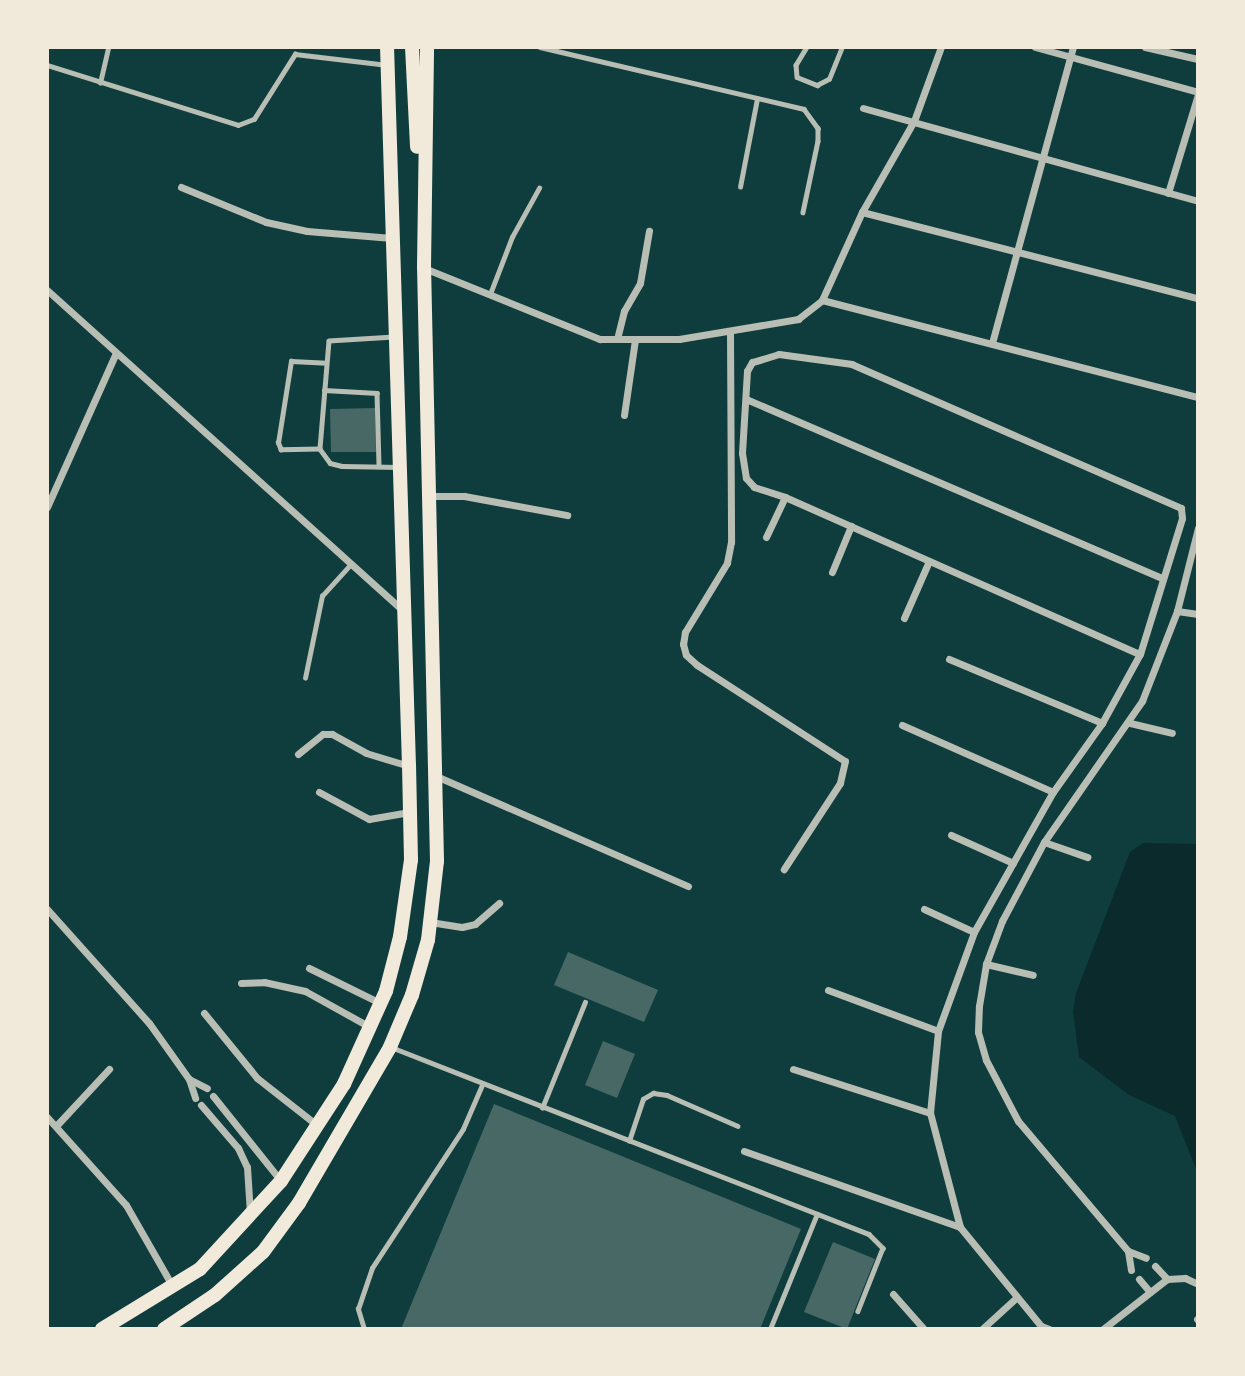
<!DOCTYPE html>
<html>
<head>
<meta charset="utf-8">
<style>
	body { margin:0 }
	#map { position:relative; width:1245px; height:1376px; overflow:hidden; background:#0f3d3e; font-family:"PT Serif",serif }
	div>[style] { position:absolute }
	[style*='--x'] { left:calc(var(--x)*1px); top:calc(var(--y)*1px); width:calc(var(--w)*1px); rotate:calc(var(--a)*1deg) }
	.water>* { inset:0; background:#0a2a2b }
	.building>* { inset:0; background:#486865 }
	.service>* { height:4.5px; margin:-2.25px; padding:0 2.25px; transform-origin:2.25px; border-radius:2.25px; background:#b8beb3 }
	.minor>* { height:7px; margin:-3.5px; padding:0 3.5px; transform-origin:3.5px; border-radius:3.5px; background:#b8beb3 }
	.primary>* { height:14px; margin:-7px; padding:0 7px; transform-origin:7px; border-radius:7px; background:#f1e9da }
	span { translate:-50% -50%; white-space:nowrap; text-align:center; line-height:1.15; -webkit-text-stroke:7px #f1e9da; paint-order:stroke }
	.frame { position:absolute; inset:0; border:49px solid #f1e9da; pointer-events:none }
</style>
</head>
<body>
<div id="map">
	<div class="water">
		<div style="clip-path:polygon(1143px 843px,1198px 844px,1198px 1174px,1175px 1116px,1129px 1095px,1079px 1057px,1073px 1012px,1076px 993px,1130px 852px)"></div>
	</div>
	<div class="building">
		<div style="clip-path:polygon(375px 408px,376px 452px,331px 452px,330px 409px)"></div>
		<div style="clip-path:polygon(568px 952px,658px 990px,644px 1022px,554px 985px)"></div>
		<div style="clip-path:polygon(603px 1041px,635px 1054px,617px 1098px,585px 1085px)"></div>
		<div style="clip-path:polygon(494px 1104px,801px 1229px,760px 1329px,401px 1329px)"></div>
		<div style="clip-path:polygon(833px 1242px,875px 1259px,847px 1329px,804px 1312px)"></div>
	</div>
	<div class="service">
		<div style="--x:540;--y:47;--w:271;--a:13.2"></div>
		<div style="--x:804;--y:109;--w:24;--a:54"></div>
		<div style="--x:818;--y:128;--w:13;--a:90"></div>
		<div style="--x:818;--y:141;--w:73;--a:101.9"></div>
		<div style="--x:807;--y:47;--w:21;--a:121"></div>
		<div style="--x:796;--y:65;--w:12;--a:85"></div>
		<div style="--x:797;--y:77;--w:22;--a:22"></div>
		<div style="--x:817;--y:85;--w:13;--a:-27"></div>
		<div style="--x:829;--y:79;--w:35;--a:-68"></div>
		<div style="--x:47;--y:65;--w:200;--a:17.4"></div>
		<div style="--x:238;--y:125;--w:17;--a:-21"></div>
		<div style="--x:254;--y:119;--w:77;--a:-57.8"></div>
		<div style="--x:295;--y:54;--w:93;--a:6.8"></div>
		<div style="--x:100;--y:83;--w:37;--a:-77"></div>
		<div style="--x:740;--y:187;--w:90;--a:-79.1"></div>
		<div style="--x:490;--y:294;--w:61;--a:-68.9"></div>
		<div style="--x:512;--y:237;--w:56;--a:-61.1"></div>
		<div style="--x:394;--y:337;--w:65;--a:176.5"></div>
		<div style="--x:329;--y:341;--w:108;--a:94.8"></div>
		<div style="--x:320;--y:449;--w:17;--a:54"></div>
		<div style="--x:330;--y:463;--w:12;--a:14"></div>
		<div style="--x:342;--y:466;--w:57;--a:1"></div>
		<div style="--x:324;--y:390;--w:53;--a:3.2"></div>
		<div style="--x:377;--y:393;--w:73;--a:88.4"></div>
		<div style="--x:320;--y:449;--w:39;--a:179"></div>
		<div style="--x:281;--y:450;--w:8;--a:-113"></div>
		<div style="--x:278;--y:443;--w:83;--a:-81"></div>
		<div style="--x:291;--y:361;--w:35;--a:3"></div>
		<div style="--x:305;--y:678;--w:84;--a:-78.3"></div>
		<div style="--x:322;--y:596;--w:43;--a:-47.8"></div>
		<div style="--x:391;--y:1047;--w:513;--a:21.37"></div>
		<div style="--x:869;--y:1234;--w:20;--a:45"></div>
		<div style="--x:883;--y:1248;--w:68;--a:111.6"></div>
		<div style="--x:542;--y:1108;--w:114;--a:-67.9"></div>
		<div style="--x:629;--y:1141;--w:44;--a:-71.6"></div>
		<div style="--x:643;--y:1099;--w:12;--a:-31"></div>
		<div style="--x:653;--y:1093;--w:14;--a:8"></div>
		<div style="--x:667;--y:1095;--w:77;--a:23.6"></div>
		<div style="--x:364;--y:1329;--w:21;--a:-107"></div>
		<div style="--x:358;--y:1309;--w:43;--a:-71.1"></div>
		<div style="--x:372;--y:1268;--w:166;--a:-56.8"></div>
		<div style="--x:463;--y:1129;--w:48;--a:-66.6"></div>
		<div style="--x:770;--y:1329;--w:124;--a:-67.8"></div>
	</div>
	<div class="minor">
		<div style="--x:1035;--y:47;--w:169;--a:15.4"></div>
		<div style="--x:1145;--y:47;--w:54;--a:12.8"></div>
		<div style="--x:863;--y:108;--w:348;--a:15.5"></div>
		<div style="--x:181;--y:187;--w:92;--a:22.4"></div>
		<div style="--x:266;--y:222;--w:42;--a:12.4"></div>
		<div style="--x:307;--y:231;--w:85;--a:4.7"></div>
		<div style="--x:1168;--y:193;--w:103;--a:-73.1"></div>
		<div style="--x:862;--y:212;--w:347;--a:14.4"></div>
		<div style="--x:424;--y:268;--w:190;--a:22"></div>
		<div style="--x:600;--y:339;--w:79;--a:0"></div>
		<div style="--x:679;--y:339;--w:121;--a:-9.5"></div>
		<div style="--x:798;--y:319;--w:31;--a:-38"></div>
		<div style="--x:822;--y:300;--w:97;--a:-65.6"></div>
		<div style="--x:862;--y:212;--w:105;--a:-60.3"></div>
		<div style="--x:914;--y:121;--w:79;--a:-70"></div>
		<div style="--x:47;--y:290;--w:478;--a:42"></div>
		<div style="--x:822;--y:300;--w:388;--a:14.5"></div>
		<div style="--x:730;--y:332;--w:210;--a:89.7"></div>
		<div style="--x:731;--y:542;--w:21;--a:101"></div>
		<div style="--x:727;--y:563;--w:81;--a:121.3"></div>
		<div style="--x:685;--y:632;--w:12;--a:99"></div>
		<div style="--x:683;--y:644;--w:11;--a:75"></div>
		<div style="--x:686;--y:655;--w:15;--a:42"></div>
		<div style="--x:697;--y:665;--w:176;--a:33"></div>
		<div style="--x:845;--y:761;--w:23;--a:103"></div>
		<div style="--x:840;--y:783;--w:103;--a:123.1"></div>
		<div style="--x:617;--y:339;--w:29;--a:-76"></div>
		<div style="--x:624;--y:311;--w:32;--a:-60"></div>
		<div style="--x:640;--y:283;--w:53;--a:-80.2"></div>
		<div style="--x:992;--y:343;--w:307;--a:-74.7"></div>
		<div style="--x:746;--y:399;--w:454;--a:23.3"></div>
		<div style="--x:624;--y:415;--w:76;--a:-81.7"></div>
		<div style="--x:429;--y:496;--w:35;--a:0"></div>
		<div style="--x:464;--y:496;--w:105;--a:10.5"></div>
		<div style="--x:47;--y:507;--w:169;--a:-65.9"></div>
		<div style="--x:766;--y:537;--w:44;--a:-64.6"></div>
		<div style="--x:832;--y:572;--w:50;--a:-67.6"></div>
		<div style="--x:1177;--y:611;--w:21;--a:8"></div>
		<div style="--x:904;--y:618;--w:62;--a:-66.3"></div>
		<div style="--x:949;--y:659;--w:166;--a:22.7"></div>
		<div style="--x:1130;--y:723;--w:43;--a:13.4"></div>
		<div style="--x:902;--y:725;--w:165;--a:23.9"></div>
		<div style="--x:298;--y:754;--w:32;--a:-39"></div>
		<div style="--x:323;--y:734;--w:9;--a:0"></div>
		<div style="--x:332;--y:734;--w:39;--a:29"></div>
		<div style="--x:366;--y:753;--w:45;--a:16.8"></div>
		<div style="--x:436;--y:776;--w:275;--a:23.6"></div>
		<div style="--x:319;--y:792;--w:57;--a:28.4"></div>
		<div style="--x:369;--y:819;--w:41;--a:-9.9"></div>
		<div style="--x:951;--y:835;--w:68;--a:24.3"></div>
		<div style="--x:1044;--y:842;--w:46;--a:19.2"></div>
		<div style="--x:47;--y:909;--w:153;--a:48.2"></div>
		<div style="--x:149;--y:1023;--w:69;--a:54.5"></div>
		<div style="--x:189;--y:1079;--w:20;--a:72"></div>
		<div style="--x:924;--y:909;--w:55;--a:24.7"></div>
		<div style="--x:430;--y:922;--w:32;--a:9"></div>
		<div style="--x:462;--y:927;--w:13;--a:-13"></div>
		<div style="--x:475;--y:924;--w:32;--a:-41"></div>
		<div style="--x:986;--y:964;--w:48;--a:13.2"></div>
		<div style="--x:309;--y:968;--w:79;--a:26.2"></div>
		<div style="--x:241;--y:983;--w:23;--a:-2"></div>
		<div style="--x:264;--y:982;--w:42;--a:12.4"></div>
		<div style="--x:305;--y:991;--w:74;--a:29"></div>
		<div style="--x:828;--y:990;--w:117;--a:20.4"></div>
		<div style="--x:204;--y:1013;--w:84;--a:50.8"></div>
		<div style="--x:257;--y:1078;--w:76;--a:38.1"></div>
		<div style="--x:793;--y:1069;--w:144;--a:17.8"></div>
		<div style="--x:189;--y:1079;--w:20;--a:27"></div>
		<div style="--x:213;--y:1096;--w:109;--a:51.3"></div>
		<div style="--x:201;--y:1105;--w:57;--a:49.3"></div>
		<div style="--x:238;--y:1148;--w:21;--a:65"></div>
		<div style="--x:247;--y:1167;--w:46;--a:86.3"></div>
		<div style="--x:47;--y:1117;--w:118;--a:48.1"></div>
		<div style="--x:126;--y:1205;--w:95;--a:60.2"></div>
		<div style="--x:56;--y:1126;--w:78;--a:-47.1"></div>
		<div style="--x:744;--y:1151;--w:229;--a:19.4"></div>
		<div style="--x:1128;--y:1251;--w:19;--a:21"></div>
		<div style="--x:1155;--y:1266;--w:18;--a:47"></div>
		<div style="--x:1131;--y:1270;--w:19;--a:-99"></div>
		<div style="--x:1128;--y:1251;--w:170;--a:-130.2"></div>
		<div style="--x:1018;--y:1121;--w:69;--a:-117.7"></div>
		<div style="--x:986;--y:1060;--w:29;--a:-106"></div>
		<div style="--x:978;--y:1032;--w:26;--a:-88"></div>
		<div style="--x:979;--y:1006;--w:43;--a:-80.5"></div>
		<div style="--x:986;--y:964;--w:46;--a:-69.6"></div>
		<div style="--x:1002;--y:921;--w:89;--a:-62"></div>
		<div style="--x:1044;--y:842;--w:172;--a:-55.2"></div>
		<div style="--x:1142;--y:701;--w:97;--a:-68.7"></div>
		<div style="--x:1177;--y:611;--w:86;--a:-75.8"></div>
		<div style="--x:1139;--y:1279;--w:17;--a:50"></div>
		<div style="--x:893;--y:1294;--w:47;--a:48.5"></div>
		<div style="--x:1197;--y:1319;--w:1;--a:45"></div>
		<div style="--x:982;--y:1329;--w:47;--a:-42.4"></div>
		<div style="--x:1049;--y:1329;--w:9;--a:-159"></div>
		<div style="--x:1041;--y:1326;--w:128;--a:-129.3"></div>
		<div style="--x:960;--y:1227;--w:118;--a:-104.7"></div>
		<div style="--x:930;--y:1113;--w:82;--a:-84.4"></div>
		<div style="--x:938;--y:1031;--w:105;--a:-70"></div>
		<div style="--x:974;--y:932;--w:161;--a:-60.6"></div>
		<div style="--x:1053;--y:792;--w:85;--a:-54.6"></div>
		<div style="--x:1102;--y:723;--w:79;--a:-61.2"></div>
		<div style="--x:1140;--y:654;--w:142;--a:-72.8"></div>
		<div style="--x:1182;--y:518;--w:10;--a:-96"></div>
		<div style="--x:1181;--y:508;--w:359;--a:-156.4"></div>
		<div style="--x:852;--y:364;--w:74;--a:-172.2"></div>
		<div style="--x:779;--y:354;--w:28;--a:163"></div>
		<div style="--x:752;--y:362;--w:10;--a:119"></div>
		<div style="--x:747;--y:371;--w:82;--a:93.5"></div>
		<div style="--x:742;--y:453;--w:25;--a:81"></div>
		<div style="--x:746;--y:478;--w:12;--a:48"></div>
		<div style="--x:754;--y:487;--w:33;--a:18"></div>
		<div style="--x:785;--y:497;--w:388;--a:23.9"></div>
		<div style="--x:1103;--y:1329;--w:81;--a:-38"></div>
		<div style="--x:1167;--y:1279;--w:18;--a:-3"></div>
		<div style="--x:1185;--y:1278;--w:14;--a:25"></div>
	</div>
	<div class="primary">
		<div style="--x:412;--y:47;--w:100;--a:87.1"></div>
		<div style="--x:102;--y:1329;--w:115;--a:-31.5"></div>
		<div style="--x:200;--y:1269;--w:120;--a:-47.4"></div>
		<div style="--x:281;--y:1181;--w:116;--a:-57"></div>
		<div style="--x:344;--y:1084;--w:102;--a:-65.7"></div>
		<div style="--x:386;--y:991;--w:56;--a:-75.5"></div>
		<div style="--x:400;--y:937;--w:78;--a:-81.9"></div>
		<div style="--x:411;--y:860;--w:94;--a:-91.2"></div>
		<div style="--x:409;--y:766;--w:719;--a:-91.75"></div>
		<div style="--x:164;--y:1329;--w:61;--a:-33.7"></div>
		<div style="--x:215;--y:1295;--w:64;--a:-41.9"></div>
		<div style="--x:263;--y:1252;--w:61;--a:-53.7"></div>
		<div style="--x:299;--y:1203;--w:181;--a:-59.7"></div>
		<div style="--x:390;--y:1047;--w:56;--a:-67.1"></div>
		<div style="--x:412;--y:995;--w:57;--a:-73.8"></div>
		<div style="--x:428;--y:940;--w:80;--a:-83.5"></div>
		<div style="--x:437;--y:861;--w:594;--a:-91.25"></div>
		<div style="--x:424;--y:267;--w:220;--a:-89.2"></div>
	</div>
	<div class="frame"></div>
</div>
</body>
</html>
